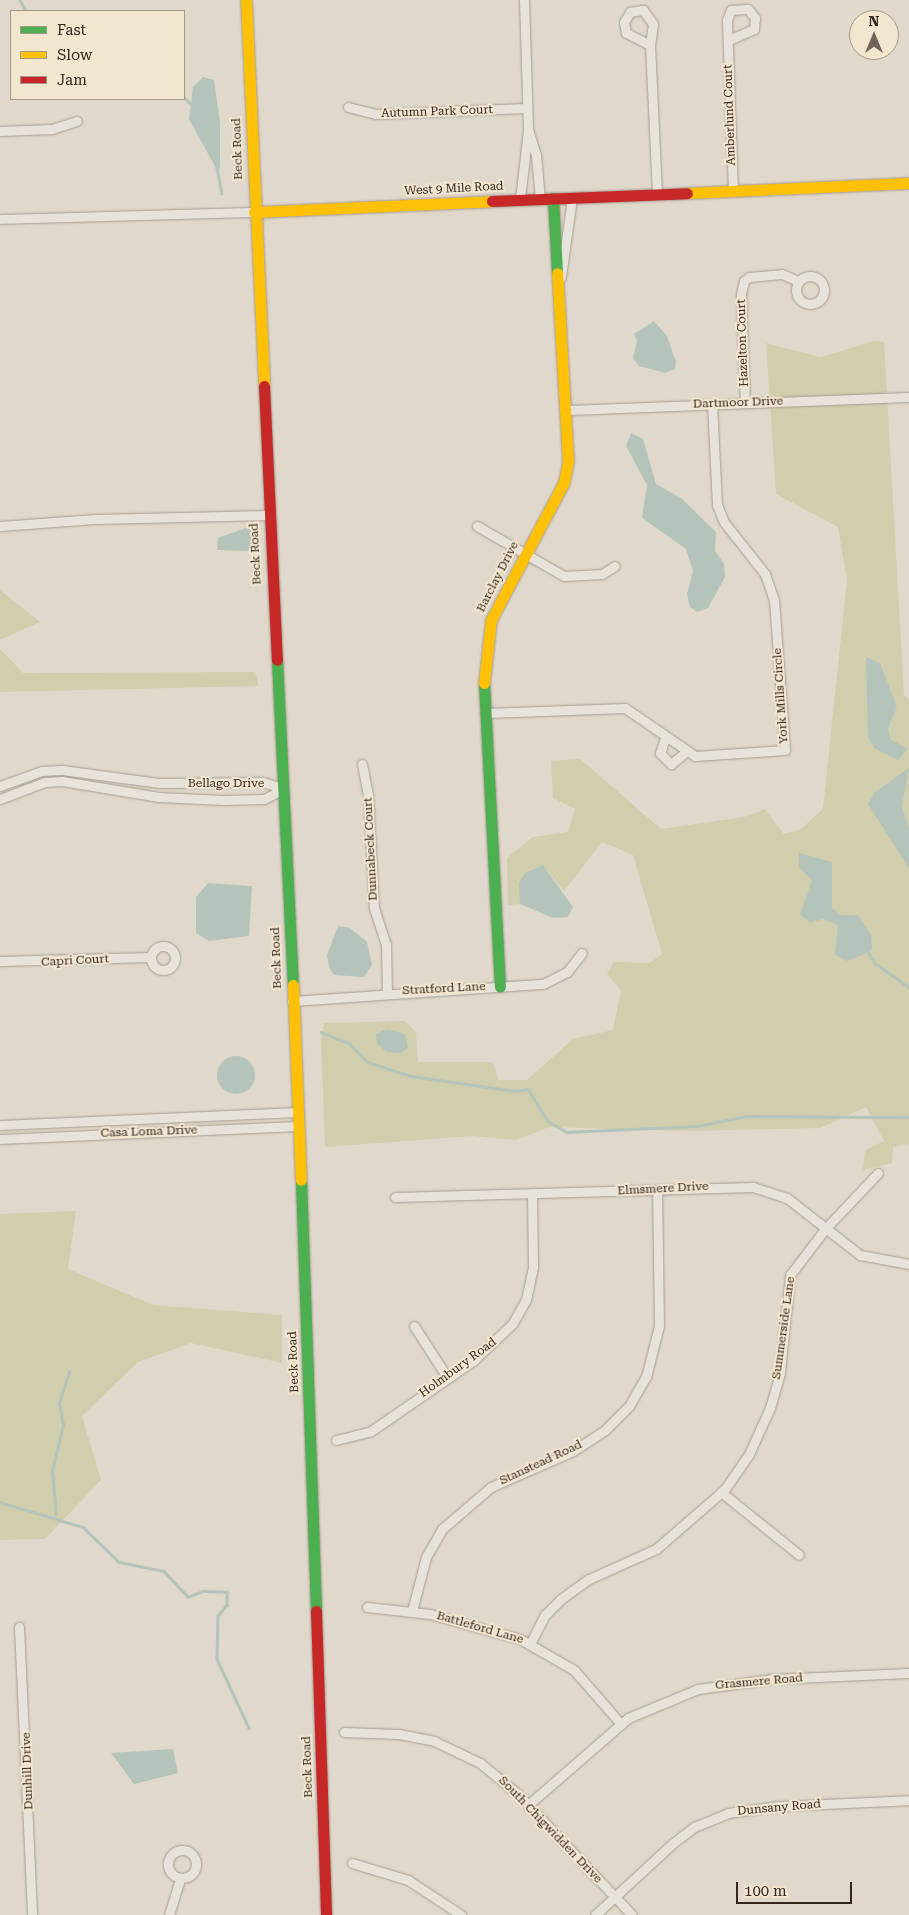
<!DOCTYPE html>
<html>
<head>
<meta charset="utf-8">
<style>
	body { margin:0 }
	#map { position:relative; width:909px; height:1915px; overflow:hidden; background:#e0d8ca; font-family:"Roboto Serif",serif }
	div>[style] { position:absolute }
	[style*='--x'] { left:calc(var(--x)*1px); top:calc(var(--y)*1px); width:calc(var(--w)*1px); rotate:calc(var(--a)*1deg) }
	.green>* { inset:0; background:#d0cead }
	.water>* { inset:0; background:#b5c4ba }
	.round { border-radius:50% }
	.stream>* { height:2.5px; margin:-1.25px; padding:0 1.25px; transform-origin:1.25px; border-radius:1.25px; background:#b5c4ba }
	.roads { filter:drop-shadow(0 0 1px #a59d93) drop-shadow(0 0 1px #a59d93) }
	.street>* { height:9px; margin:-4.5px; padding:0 4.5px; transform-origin:4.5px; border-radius:4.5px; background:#e8e3da }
	.street>.ring { margin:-4.5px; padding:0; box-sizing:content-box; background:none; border:9px solid #e8e3da; border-radius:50% }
	.fast>* { height:11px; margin:-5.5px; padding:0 5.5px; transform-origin:5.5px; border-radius:5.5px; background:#4caf50 }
	.slow>* { height:11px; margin:-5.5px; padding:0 5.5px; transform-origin:5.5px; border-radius:5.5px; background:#ffc107 }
	.jam>* { height:11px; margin:-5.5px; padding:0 5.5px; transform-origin:5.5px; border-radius:5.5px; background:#c62828 }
	span { translate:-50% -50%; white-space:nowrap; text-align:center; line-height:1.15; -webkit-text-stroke:4px #f2e6cf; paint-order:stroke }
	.street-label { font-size:12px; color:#32261d }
	.legend { position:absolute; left:10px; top:10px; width:175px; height:90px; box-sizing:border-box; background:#f2e6cf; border:1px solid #a59988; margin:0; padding:6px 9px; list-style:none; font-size:15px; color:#32261d }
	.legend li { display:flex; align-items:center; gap:10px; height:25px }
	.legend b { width:25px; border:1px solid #a59988 }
	.north { position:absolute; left:849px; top:10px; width:50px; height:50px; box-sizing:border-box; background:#f2e6cf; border:1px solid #a59988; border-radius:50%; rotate:0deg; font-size:14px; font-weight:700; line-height:20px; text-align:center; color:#32261d }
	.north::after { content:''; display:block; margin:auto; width:18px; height:22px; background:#6f645a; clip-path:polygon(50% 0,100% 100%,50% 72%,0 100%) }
	.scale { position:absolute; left:736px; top:1882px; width:116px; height:22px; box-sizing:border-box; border:2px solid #32261d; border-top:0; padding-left:6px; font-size:15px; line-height:18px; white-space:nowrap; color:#32261d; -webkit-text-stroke:4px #f2e6cf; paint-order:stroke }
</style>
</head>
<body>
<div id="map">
	<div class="green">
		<div style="clip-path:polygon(874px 341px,884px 342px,904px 695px,909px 699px,909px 1144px,893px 1147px,892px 1163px,863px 1170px,865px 1150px,884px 1141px,866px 1107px,820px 1128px,690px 1131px,549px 1127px,516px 1140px,472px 1136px,325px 1147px,321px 1040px,324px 1023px,405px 1021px,416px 1032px,418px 1062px,492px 1062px,499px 1080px,527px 1080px,573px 1039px,613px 1030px,621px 991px,607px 974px,614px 962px,650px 963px,662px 954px,633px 855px,602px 842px,564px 891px,543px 865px,525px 873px,520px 904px,508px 905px,507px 858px,533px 837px,568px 832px,575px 809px,553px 798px,551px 761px,580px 759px,661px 829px,744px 817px,765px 809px,784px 834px,801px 829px,823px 809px,847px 580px,838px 527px,776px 494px,766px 343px,821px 357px)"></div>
		<div style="clip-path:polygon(0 590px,40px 622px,0 640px)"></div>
		<div style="clip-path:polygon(0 649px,23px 673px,255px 672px,259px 686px,0 692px)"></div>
		<div style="clip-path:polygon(76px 1211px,68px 1269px,153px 1305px,282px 1315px,282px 1363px,191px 1343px,138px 1362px,82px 1416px,101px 1480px,45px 1539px,0 1540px,0 1214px)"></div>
	</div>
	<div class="water">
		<div style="clip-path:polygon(203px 77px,214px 80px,220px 122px,220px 167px,217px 170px,189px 119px,193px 87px)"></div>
		<div style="clip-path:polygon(654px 321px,667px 336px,676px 362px,675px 369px,665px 373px,639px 366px,633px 358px,637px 342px,634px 334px)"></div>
		<div style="clip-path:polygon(631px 433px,643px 439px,656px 484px,681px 498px,716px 532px,715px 551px,724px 564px,725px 577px,708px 608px,697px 612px,690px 607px,687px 594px,693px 571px,686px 549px,642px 518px,647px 485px,626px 446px)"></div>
		<div style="clip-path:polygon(249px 527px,258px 542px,252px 551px,217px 550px,218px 538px)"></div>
		<div style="clip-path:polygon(866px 657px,880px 663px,897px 707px,888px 728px,890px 739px,908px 749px,898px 760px,874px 748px,868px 737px)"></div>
		<div style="clip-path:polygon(909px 768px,902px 806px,909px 829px,909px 868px,868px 804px,875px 792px)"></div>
		<div style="clip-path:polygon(799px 853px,832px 862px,832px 908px,841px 915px,858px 915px,871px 935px,872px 949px,861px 956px,847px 961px,835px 955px,838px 925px,823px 919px,810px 923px,800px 914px,812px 881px,799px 867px)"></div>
		<div style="clip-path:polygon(543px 865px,573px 907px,568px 917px,553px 918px,520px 904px,519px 883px,525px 873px)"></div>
		<div style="clip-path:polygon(208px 883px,252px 886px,249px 936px,209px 941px,196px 933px,196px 897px)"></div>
		<div style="clip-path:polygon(338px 926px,350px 928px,367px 942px,372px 965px,364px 977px,334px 975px,329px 967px,327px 955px)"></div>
		<div style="clip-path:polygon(387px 1029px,405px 1034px,408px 1048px,401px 1053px,387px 1052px,377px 1044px,376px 1034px)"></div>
		<div class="round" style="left:217px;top:1056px;width:38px;height:38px"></div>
		<div style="clip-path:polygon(173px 1749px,178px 1773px,134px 1784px,111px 1753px)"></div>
	</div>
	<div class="stream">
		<div style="--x:20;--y:0;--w:13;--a:61"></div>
		<div style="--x:184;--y:97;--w:11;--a:45"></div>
		<div style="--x:217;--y:168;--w:26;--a:79"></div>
		<div style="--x:868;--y:952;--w:13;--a:58"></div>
		<div style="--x:875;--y:963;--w:42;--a:35.2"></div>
		<div style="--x:321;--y:1032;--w:31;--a:22"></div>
		<div style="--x:350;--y:1044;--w:25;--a:45"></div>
		<div style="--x:368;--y:1062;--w:45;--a:18"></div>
		<div style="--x:411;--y:1076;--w:105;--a:8.2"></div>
		<div style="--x:515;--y:1091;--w:13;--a:-9"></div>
		<div style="--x:528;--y:1089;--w:38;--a:58"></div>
		<div style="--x:548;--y:1121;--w:22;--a:30"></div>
		<div style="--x:567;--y:1132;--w:130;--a:-2.6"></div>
		<div style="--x:697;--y:1126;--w:51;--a:-11.3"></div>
		<div style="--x:747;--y:1116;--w:162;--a:0.4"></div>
		<div style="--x:0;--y:1502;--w:87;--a:16.8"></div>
		<div style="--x:83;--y:1527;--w:50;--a:44.2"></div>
		<div style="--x:119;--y:1562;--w:46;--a:11.3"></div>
		<div style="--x:164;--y:1571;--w:35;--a:47"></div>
		<div style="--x:188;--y:1597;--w:16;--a:-22"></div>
		<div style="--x:203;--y:1591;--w:24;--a:2"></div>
		<div style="--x:227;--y:1592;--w:13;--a:90"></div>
		<div style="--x:227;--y:1605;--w:14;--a:129"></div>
		<div style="--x:218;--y:1616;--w:43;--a:91.3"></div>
		<div style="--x:217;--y:1659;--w:76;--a:65.1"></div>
		<div style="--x:56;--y:1515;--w:44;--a:-95.2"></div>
		<div style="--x:52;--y:1471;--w:47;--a:-76.6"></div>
		<div style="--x:63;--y:1425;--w:22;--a:-100"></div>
		<div style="--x:59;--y:1403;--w:33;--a:-72"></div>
	</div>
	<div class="roads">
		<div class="street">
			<div style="--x:524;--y:0;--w:129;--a:88.2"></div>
			<div style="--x:528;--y:129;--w:27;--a:73"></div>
			<div style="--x:536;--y:155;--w:44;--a:84.8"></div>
			<div style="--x:731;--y:39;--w:25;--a:-23"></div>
			<div style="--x:754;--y:29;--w:11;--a:-85"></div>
			<div style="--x:755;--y:18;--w:11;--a:-128"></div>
			<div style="--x:748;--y:9;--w:17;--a:177"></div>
			<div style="--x:731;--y:10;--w:11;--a:112"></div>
			<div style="--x:727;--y:20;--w:171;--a:88"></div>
			<div style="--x:650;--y:45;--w:27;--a:-153"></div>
			<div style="--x:626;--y:33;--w:11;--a:-100"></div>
			<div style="--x:624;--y:22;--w:12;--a:-59"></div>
			<div style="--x:630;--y:12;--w:13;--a:-9"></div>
			<div style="--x:643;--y:10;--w:17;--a:54"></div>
			<div style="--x:653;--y:24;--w:21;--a:98"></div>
			<div style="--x:650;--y:45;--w:149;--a:87.3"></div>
			<div style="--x:348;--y:107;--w:29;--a:14"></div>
			<div style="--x:376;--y:114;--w:150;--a:-2.3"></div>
			<div style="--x:0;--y:131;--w:52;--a:-2.2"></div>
			<div style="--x:52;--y:129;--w:26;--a:-18"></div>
			<div style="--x:520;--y:199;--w:69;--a:-83.4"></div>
			<div style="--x:0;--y:219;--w:254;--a:-1.6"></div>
			<div class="ring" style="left:796px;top:276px;width:19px;height:19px"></div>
			<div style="--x:561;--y:277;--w:80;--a:-82.1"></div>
			<div style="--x:745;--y:403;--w:109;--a:-92.1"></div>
			<div style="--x:741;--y:294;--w:13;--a:-77"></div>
			<div style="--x:744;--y:281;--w:6;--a:-39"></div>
			<div style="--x:749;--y:277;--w:33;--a:-5"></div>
			<div style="--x:782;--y:274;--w:17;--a:24"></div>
			<div style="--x:567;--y:410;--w:342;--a:-2.2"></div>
			<div style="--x:0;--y:526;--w:95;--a:-4.2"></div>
			<div style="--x:95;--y:519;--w:173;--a:-1.3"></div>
			<div style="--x:477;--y:526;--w:100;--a:29.9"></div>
			<div style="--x:564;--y:576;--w:38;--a:-3"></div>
			<div style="--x:602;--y:574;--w:15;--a:-32"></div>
			<div style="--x:486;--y:713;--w:139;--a:-2.1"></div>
			<div style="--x:625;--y:708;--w:85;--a:34.4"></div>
			<div style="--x:695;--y:756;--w:90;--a:-3.8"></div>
			<div style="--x:785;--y:750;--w:150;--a:-94.2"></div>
			<div style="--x:774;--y:600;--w:28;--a:-109"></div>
			<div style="--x:765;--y:574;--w:66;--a:-128.3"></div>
			<div style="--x:724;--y:522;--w:18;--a:-112"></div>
			<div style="--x:717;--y:505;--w:101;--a:-92.8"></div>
			<div style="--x:665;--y:738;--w:16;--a:108"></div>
			<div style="--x:660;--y:753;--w:16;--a:45"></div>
			<div style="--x:671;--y:764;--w:19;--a:-39"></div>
			<div style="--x:362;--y:764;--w:31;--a:79"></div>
			<div style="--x:368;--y:794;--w:114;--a:87"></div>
			<div style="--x:374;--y:908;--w:38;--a:72"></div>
			<div style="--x:386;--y:944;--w:48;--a:88.8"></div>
			<div style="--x:0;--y:786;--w:45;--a:-19.7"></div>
			<div style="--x:42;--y:771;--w:20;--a:-3"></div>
			<div style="--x:62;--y:770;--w:99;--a:7.6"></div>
			<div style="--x:160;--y:783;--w:103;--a:-0.6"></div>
			<div style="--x:263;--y:782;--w:22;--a:18"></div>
			<div style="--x:0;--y:799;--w:48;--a:-20.7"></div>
			<div style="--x:45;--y:782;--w:17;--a:-3"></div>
			<div style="--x:62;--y:781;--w:98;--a:9.4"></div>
			<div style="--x:159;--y:797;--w:64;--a:2.7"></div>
			<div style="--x:223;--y:800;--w:41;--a:-1.4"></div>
			<div style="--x:264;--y:799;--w:22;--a:-27"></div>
			<div class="ring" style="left:151px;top:946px;width:15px;height:15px"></div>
			<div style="--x:0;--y:961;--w:150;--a:-1.5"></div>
			<div style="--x:292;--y:1001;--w:252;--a:-3.9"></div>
			<div style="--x:543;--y:984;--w:27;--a:-27"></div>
			<div style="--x:567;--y:972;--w:24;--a:-52"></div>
			<div style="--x:0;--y:1125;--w:298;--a:-2.5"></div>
			<div style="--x:0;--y:1139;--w:298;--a:-2.5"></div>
			<div style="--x:395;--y:1197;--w:358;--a:-1.6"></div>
			<div style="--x:753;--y:1187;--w:36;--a:18"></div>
			<div style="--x:787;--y:1198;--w:93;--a:38"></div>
			<div style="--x:860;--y:1255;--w:50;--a:10.4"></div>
			<div style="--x:414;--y:1326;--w:61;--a:57.1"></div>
			<div style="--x:336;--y:1440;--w:36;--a:-14"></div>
			<div style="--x:371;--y:1431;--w:124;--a:-34.5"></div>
			<div style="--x:473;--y:1361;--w:55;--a:-43.5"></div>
			<div style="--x:513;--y:1323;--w:26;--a:-61"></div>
			<div style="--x:526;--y:1300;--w:34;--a:-78"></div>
			<div style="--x:533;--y:1267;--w:73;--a:-90.8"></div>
			<div style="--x:721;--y:1492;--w:100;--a:38.9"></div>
			<div style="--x:367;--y:1607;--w:63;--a:6.3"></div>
			<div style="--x:430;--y:1614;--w:93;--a:15.5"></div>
			<div style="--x:520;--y:1639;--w:62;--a:29.9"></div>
			<div style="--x:574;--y:1670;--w:72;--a:49"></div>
			<div style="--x:412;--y:1611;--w:56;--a:-75.5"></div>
			<div style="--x:426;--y:1557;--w:32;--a:-60"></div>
			<div style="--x:442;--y:1529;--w:65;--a:-40.6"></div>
			<div style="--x:491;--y:1487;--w:90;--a:-23.7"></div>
			<div style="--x:573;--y:1451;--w:38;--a:-33"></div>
			<div style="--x:605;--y:1430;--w:34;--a:-45"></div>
			<div style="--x:629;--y:1406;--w:34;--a:-60"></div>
			<div style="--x:646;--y:1377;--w:53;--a:-75.7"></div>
			<div style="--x:659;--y:1326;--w:136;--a:-90.8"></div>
			<div style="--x:19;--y:1627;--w:288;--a:87.4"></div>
			<div style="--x:530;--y:1644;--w:33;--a:-63"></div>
			<div style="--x:545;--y:1615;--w:23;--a:-45"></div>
			<div style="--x:561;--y:1599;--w:34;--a:-36"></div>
			<div style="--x:589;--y:1579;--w:73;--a:-24.1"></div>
			<div style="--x:656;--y:1549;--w:91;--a:-41"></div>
			<div style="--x:725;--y:1489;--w:42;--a:-55.6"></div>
			<div style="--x:749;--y:1454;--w:51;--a:-65.5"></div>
			<div style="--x:770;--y:1408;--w:37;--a:-74"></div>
			<div style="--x:780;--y:1372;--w:98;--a:-84.1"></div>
			<div style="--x:790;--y:1275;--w:58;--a:-52.7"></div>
			<div style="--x:825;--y:1229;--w:77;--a:-46.6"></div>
			<div style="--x:344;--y:1732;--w:55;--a:2.1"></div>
			<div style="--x:399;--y:1734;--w:36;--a:11"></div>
			<div style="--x:434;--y:1741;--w:51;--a:25.6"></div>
			<div style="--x:480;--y:1763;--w:49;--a:39.2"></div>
			<div style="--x:518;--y:1794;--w:166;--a:46.7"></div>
			<div style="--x:528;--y:1805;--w:133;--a:-41"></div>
			<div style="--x:628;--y:1718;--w:76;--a:-22.5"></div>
			<div style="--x:698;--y:1689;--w:75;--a:-7.7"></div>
			<div style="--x:772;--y:1679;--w:137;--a:-2.5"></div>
			<div class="ring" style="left:168px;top:1850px;width:19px;height:19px"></div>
			<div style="--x:352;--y:1863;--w:59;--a:16.9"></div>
			<div style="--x:408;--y:1880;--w:64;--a:33.4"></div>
			<div style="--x:169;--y:1915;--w:39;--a:-73"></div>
			<div style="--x:595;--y:1915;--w:106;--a:-42.7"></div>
			<div style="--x:673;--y:1843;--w:26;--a:-37"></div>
			<div style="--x:694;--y:1827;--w:37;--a:-22"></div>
			<div style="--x:728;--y:1813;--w:51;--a:-7.8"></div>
			<div style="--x:779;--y:1806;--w:130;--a:-2.6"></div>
		</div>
		<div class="fast">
			<div style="--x:553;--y:198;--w:75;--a:86.9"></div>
			<div style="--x:277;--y:660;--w:325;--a:87.2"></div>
			<div style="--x:484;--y:683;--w:304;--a:87"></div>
			<div style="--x:301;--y:1180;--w:431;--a:88"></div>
		</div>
		<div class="slow">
			<div style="--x:246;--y:0;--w:386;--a:87.3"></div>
			<div style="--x:687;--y:193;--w:222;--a:-2.6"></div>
			<div style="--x:254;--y:212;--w:238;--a:-2.6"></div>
			<div style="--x:484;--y:683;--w:63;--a:-83.7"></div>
			<div style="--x:491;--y:620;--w:156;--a:-62.1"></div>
			<div style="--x:564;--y:482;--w:21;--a:-79"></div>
			<div style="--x:568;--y:461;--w:188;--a:-93.3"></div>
			<div style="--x:293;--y:985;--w:195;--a:87.7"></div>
		</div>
		<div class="jam">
			<div style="--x:492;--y:201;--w:195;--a:-2.3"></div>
			<div style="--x:264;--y:386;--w:274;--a:87.3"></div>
			<div style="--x:316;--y:1611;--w:304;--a:88.1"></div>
		</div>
	</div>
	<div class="street-label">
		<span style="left:437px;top:112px;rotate:-2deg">Autumn Park Court</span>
		<span style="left:730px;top:115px;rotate:-92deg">Amberlund Court</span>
		<span style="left:238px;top:149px;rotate:-92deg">Beck Road</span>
		<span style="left:454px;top:189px;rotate:-3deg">West 9 Mile Road</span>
		<span style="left:743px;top:343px;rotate:-92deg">Hazelton Court</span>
		<span style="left:738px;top:403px;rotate:-2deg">Dartmoor Drive</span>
		<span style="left:256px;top:554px;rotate:-93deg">Beck Road</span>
		<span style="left:498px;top:577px;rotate:-63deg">Barclay Drive</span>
		<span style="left:781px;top:696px;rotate:-94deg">York Mills Circle</span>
		<span style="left:226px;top:784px">Bellago Drive</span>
		<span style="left:371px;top:849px;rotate:-93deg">Dunnabeck Court</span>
		<span style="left:277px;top:958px;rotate:-92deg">Beck Road</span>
		<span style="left:75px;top:961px;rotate:-3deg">Capri Court</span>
		<span style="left:444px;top:989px;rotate:-3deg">Stratford Lane</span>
		<span style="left:149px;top:1132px;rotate:-2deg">Casa Loma Drive</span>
		<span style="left:663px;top:1189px;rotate:-3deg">Elmsmere Drive</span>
		<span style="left:784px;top:1328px;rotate:-82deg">Summerside Lane</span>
		<span style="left:294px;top:1362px;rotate:-92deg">Beck Road</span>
		<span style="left:458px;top:1368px;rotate:-36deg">Holmbury Road</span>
		<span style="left:541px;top:1463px;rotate:-25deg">Stanstead Road</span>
		<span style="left:480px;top:1628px;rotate:16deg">Battleford Lane</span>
		<span style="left:759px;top:1682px;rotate:-5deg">Grasmere Road</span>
		<span style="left:308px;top:1767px;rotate:-92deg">Beck Road</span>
		<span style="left:28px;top:1771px;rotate:-92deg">Dunhill Drive</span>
		<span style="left:779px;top:1808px;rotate:-5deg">Dunsany Road</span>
		<span style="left:550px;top:1830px;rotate:46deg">South Chigwidden Drive</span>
	</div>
	<ul class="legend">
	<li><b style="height:6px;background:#4caf50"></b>Fast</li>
	<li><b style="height:6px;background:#ffc107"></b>Slow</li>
	<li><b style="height:6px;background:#c62828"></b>Jam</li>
	</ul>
	<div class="north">N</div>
	<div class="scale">100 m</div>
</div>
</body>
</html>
